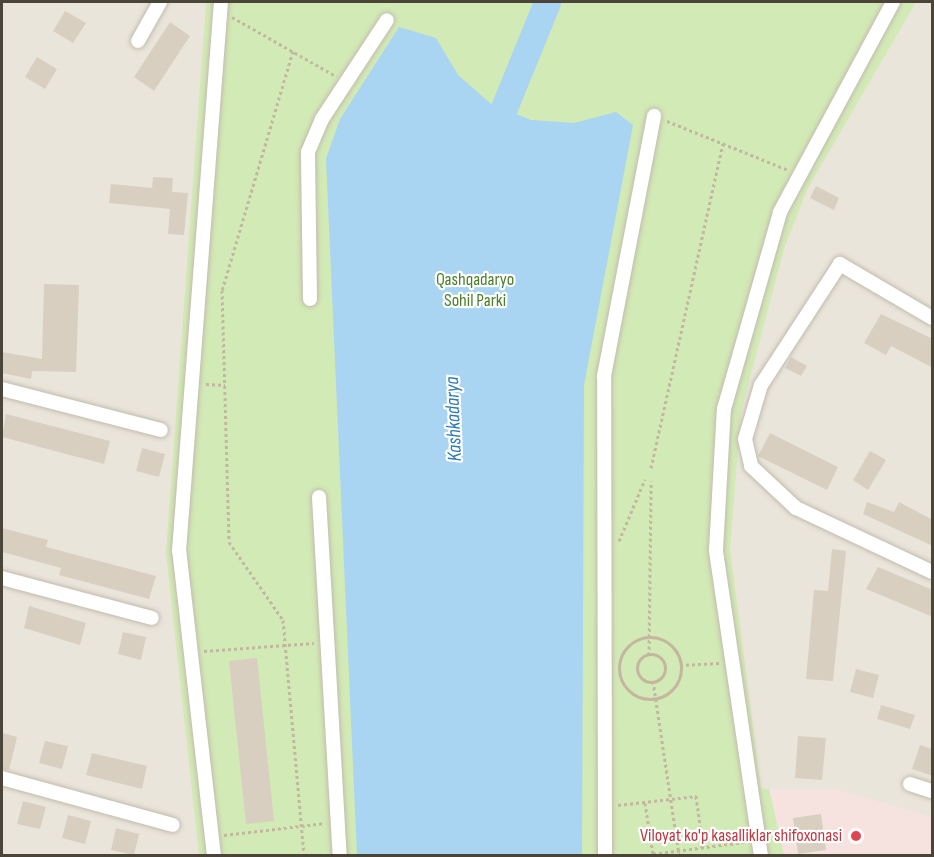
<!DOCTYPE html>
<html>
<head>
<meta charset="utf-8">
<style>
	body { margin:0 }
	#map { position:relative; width:934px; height:857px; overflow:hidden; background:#f6f3ec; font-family:"Sofia Sans Condensed",sans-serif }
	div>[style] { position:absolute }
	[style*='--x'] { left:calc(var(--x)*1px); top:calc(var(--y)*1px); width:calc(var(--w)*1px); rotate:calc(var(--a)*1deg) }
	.residential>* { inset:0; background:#eae5da }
	.medical>* { inset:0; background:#f6e3e0 }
	.green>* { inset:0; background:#d2eab5 }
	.water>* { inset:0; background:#a9d4f2 }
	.river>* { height:27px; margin:-13.5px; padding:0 13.5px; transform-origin:13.5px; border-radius:13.5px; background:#a9d4f2 }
	.building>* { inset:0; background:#d8cfc1 }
	.path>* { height:3px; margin-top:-1.5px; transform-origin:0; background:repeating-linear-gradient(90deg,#c4b79f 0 3px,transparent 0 6px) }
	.path>.ring { margin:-1.5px; padding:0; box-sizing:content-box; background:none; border:3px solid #c4b79f; border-radius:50% }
	.roads { filter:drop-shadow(0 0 2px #c2bbae) drop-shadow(0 0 2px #c2bbae) }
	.street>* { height:14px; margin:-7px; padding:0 7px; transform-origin:7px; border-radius:7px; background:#fff }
	.dots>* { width:16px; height:16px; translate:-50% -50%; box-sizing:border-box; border:3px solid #fff; border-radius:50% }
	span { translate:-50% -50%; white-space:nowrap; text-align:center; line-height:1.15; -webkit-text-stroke:4.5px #fff; paint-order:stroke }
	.park-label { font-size:18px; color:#4a7f2a }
	.health-label { font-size:18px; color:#be3a42 }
	.right { translate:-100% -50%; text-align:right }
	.water-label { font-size:20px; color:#2e7ab2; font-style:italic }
	.frame { position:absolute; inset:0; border:3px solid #4b4439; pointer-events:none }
</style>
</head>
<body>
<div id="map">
	<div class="residential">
		<div style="clip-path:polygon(2px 2px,932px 2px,932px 855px,2px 856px)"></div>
	</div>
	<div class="medical">
		<div style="clip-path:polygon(769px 789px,835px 789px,932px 817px,932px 855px,784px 855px)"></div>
	</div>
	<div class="green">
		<div style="clip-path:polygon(206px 2px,916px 2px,808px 188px,784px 249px,741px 412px,730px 549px,761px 788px,769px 789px,784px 855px,199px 855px,166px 553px)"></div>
	</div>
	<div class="water">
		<div style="clip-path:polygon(399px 27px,436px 38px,458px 75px,491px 104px,531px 120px,574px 123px,616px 112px,633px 125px,584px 385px,582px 855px,357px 855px,326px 159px,340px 119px)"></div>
	</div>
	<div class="river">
		<div style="--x:490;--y:142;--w:151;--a:-67.8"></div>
	</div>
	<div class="building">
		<div style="clip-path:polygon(65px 11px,86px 23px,73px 43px,53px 31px)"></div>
		<div style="clip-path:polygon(170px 22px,190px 36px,154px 91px,134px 77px)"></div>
		<div style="clip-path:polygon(37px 57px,57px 69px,45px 89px,25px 77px)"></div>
		<div style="clip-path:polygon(153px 177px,173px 178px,172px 192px,188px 193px,184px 235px,168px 234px,170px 209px,109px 203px,111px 184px,152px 188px)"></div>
		<div style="clip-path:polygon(816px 186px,839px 198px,834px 210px,810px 198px)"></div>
		<div style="clip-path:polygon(44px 284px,79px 285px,76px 372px,32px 371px,31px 379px,2px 373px,2px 352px,42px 359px)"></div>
		<div style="clip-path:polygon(881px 314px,933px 339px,933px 368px,891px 346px,886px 355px,864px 343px)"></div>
		<div style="clip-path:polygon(791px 357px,807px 366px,801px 376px,785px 368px)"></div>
		<div style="clip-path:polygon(6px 414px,110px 441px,104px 464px,2px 437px)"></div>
		<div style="clip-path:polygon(770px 433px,838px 467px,827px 490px,758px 456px)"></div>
		<div style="clip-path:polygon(142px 448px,165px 454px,159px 477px,136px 471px)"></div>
		<div style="clip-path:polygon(870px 451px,886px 460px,868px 490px,853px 480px)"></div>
		<div style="clip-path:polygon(867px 502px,894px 512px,899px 502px,933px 520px,933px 546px,863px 514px)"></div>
		<div style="clip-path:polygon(2px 528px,48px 540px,46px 547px,156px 576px,149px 599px,59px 575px,61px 568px,2px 552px)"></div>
		<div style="clip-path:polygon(832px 549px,846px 551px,833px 681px,806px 679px,814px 590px,828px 591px)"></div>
		<div style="clip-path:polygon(878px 567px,933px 590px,933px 617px,866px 589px)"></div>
		<div style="clip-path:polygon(29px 606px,86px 623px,80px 645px,24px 628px)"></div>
		<div style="clip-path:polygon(123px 632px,146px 637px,141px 660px,118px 654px)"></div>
		<div style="clip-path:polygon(257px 658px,274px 821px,246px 824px,229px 661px)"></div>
		<div style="clip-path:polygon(856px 669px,879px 675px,873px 698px,850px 692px)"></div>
		<div style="clip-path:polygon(881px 705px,915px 715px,910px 729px,877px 719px)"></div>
		<div style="clip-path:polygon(2px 733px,17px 737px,9px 770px,2px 769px)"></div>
		<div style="clip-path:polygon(798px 736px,826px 738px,822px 780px,795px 778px)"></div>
		<div style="clip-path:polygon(45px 741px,68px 746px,62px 769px,39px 763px)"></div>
		<div style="clip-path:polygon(920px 745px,933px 749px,933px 776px,912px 769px)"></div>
		<div style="clip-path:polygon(92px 753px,147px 766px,142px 789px,86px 775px)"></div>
		<div style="clip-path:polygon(23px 801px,46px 807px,40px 829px,17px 824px)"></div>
		<div style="clip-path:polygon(821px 814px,826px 850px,798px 854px,793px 818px)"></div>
		<div style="clip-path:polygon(68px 815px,91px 821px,85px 844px,62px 838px)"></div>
		<div style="clip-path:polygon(116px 828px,139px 834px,134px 855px,111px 850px)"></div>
	</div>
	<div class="path">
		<div style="--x:232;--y:17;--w:120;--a:29.6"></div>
		<div style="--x:293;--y:51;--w:249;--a:106.5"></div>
		<div style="--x:222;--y:290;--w:252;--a:88.4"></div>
		<div style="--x:229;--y:542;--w:95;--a:55.3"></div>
		<div style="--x:283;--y:620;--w:237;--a:84.9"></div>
		<div style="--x:667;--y:121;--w:131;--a:22"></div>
		<div style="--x:206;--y:384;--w:19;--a:3"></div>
		<div style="--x:651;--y:468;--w:332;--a:-77.5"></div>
		<div style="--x:619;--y:541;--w:67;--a:-67.2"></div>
		<div class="ring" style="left:619px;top:637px;width:59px;height:59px"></div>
		<div style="--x:204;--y:651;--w:110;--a:-4.2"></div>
		<div class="ring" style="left:637px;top:654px;width:25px;height:25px"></div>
		<div style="--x:649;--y:655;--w:174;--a:-89.3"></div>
		<div style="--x:680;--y:665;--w:40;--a:-2.9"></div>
		<div style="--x:653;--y:681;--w:177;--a:81.5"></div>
		<div style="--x:645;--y:803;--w:52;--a:81.1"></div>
		<div style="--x:653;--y:854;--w:92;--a:-7.5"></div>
		<div style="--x:618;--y:805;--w:79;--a:-6.6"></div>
		<div style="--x:696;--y:796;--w:51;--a:82.2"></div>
		<div style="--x:224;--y:835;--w:102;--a:-6.8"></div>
	</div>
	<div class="roads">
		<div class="street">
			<div style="--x:138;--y:41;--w:45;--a:-60.6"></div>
			<div style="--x:310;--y:299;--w:147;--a:-90.8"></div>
			<div style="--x:308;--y:152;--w:36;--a:-67"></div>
			<div style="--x:322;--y:119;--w:118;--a:-56.7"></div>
			<div style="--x:932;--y:318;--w:107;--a:-149.6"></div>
			<div style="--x:840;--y:264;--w:145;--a:123.1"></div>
			<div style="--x:761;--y:385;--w:56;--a:106.5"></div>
			<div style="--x:745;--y:439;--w:28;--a:77"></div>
			<div style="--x:751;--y:466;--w:62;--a:43"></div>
			<div style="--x:796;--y:508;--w:150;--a:25.2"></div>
			<div style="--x:2;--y:389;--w:164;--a:14.5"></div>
			<div style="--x:319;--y:497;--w:360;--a:86.7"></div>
			<div style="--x:2;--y:578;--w:155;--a:14.9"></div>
			<div style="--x:2;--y:778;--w:177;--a:15.4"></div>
			<div style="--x:910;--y:784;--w:23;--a:18"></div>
			<div style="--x:214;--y:856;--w:307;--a:-96.5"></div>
			<div style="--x:179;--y:551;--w:551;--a:-85.63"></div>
			<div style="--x:605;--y:856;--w:480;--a:-90.1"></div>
			<div style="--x:604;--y:376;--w:265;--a:-79.1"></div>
			<div style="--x:761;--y:856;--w:309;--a:-98.4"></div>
			<div style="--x:716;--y:550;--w:141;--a:-86.8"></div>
			<div style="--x:724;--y:409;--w:205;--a:-74.1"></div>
			<div style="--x:780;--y:212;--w:238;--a:-61.7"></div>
		</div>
	</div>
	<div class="dots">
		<div style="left:856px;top:836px;background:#e0444e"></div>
	</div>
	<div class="park-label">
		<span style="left:475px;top:291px">Qashqadaryo<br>Sohil Parki</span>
	</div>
	<div class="health-label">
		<span class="right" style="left:842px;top:836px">Viloyat ko'p kasalliklar shifoxonasi</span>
	</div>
	<div class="water-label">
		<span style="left:454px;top:419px;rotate:-92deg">Kashkadarya</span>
	</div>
	<div class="frame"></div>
</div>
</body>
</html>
